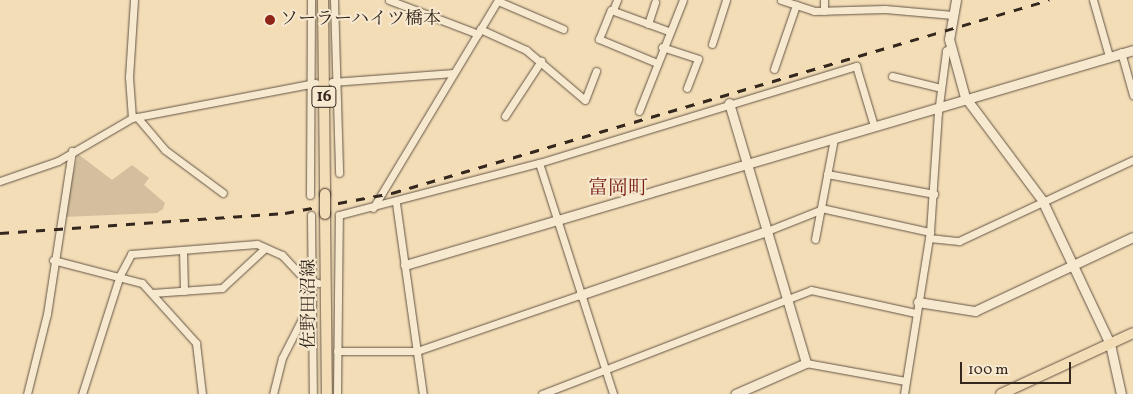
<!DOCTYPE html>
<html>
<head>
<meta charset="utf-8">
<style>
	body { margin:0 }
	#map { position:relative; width:1133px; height:394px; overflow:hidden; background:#f3ddb7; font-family:Vollkorn,"Noto Serif JP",serif }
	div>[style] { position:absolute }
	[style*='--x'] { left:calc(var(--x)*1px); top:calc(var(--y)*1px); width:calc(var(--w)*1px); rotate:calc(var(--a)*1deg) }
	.green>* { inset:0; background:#d3be9d }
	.roads { filter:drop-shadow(0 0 1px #645444) drop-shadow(0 0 1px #645444) }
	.minor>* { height:7px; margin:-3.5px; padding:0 3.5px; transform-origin:3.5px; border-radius:3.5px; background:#f7e9d0 }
	.tertiary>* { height:9px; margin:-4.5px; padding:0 4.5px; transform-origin:4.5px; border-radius:4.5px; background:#f7e9d0 }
	.primary>* { height:10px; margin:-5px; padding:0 5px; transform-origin:5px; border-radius:5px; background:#f3ddb7 }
	.rail>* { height:2.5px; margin-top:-1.25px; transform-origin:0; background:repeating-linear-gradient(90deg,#34271d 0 9px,transparent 0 18px) }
	.bridges { filter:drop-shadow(0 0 1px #34271d) drop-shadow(0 0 1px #34271d) }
	.primary-bridge>* { height:10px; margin:-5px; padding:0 5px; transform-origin:5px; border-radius:5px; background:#f3ddb7 }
	.dots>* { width:14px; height:14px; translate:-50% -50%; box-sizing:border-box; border:2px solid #f7e9d0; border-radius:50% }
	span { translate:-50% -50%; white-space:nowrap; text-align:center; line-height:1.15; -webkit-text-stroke:4px #f7e9d0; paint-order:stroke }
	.shield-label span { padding:1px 4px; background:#f7e9d0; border:1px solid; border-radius:4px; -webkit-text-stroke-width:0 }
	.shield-label { font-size:16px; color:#34271d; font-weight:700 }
	.poi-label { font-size:18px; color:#34271d }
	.left { translate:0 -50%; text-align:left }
	.street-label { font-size:18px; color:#34271d }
	.quarter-label { font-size:20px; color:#7a1f14 }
	.scale { position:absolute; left:960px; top:362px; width:111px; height:22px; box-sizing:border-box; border:2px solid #34271d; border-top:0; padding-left:6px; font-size:15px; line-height:18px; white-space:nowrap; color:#34271d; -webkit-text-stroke:4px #f7e9d0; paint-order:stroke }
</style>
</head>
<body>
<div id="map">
	<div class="green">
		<div style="clip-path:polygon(78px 154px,112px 180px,132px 165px,149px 178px,144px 185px,165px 203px,163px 209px,157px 213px,63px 217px)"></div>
	</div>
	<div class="roads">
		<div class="minor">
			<div style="--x:334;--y:0;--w:173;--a:88.3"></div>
			<div style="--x:389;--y:0;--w:95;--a:20.9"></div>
			<div style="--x:781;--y:0;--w:35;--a:18"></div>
			<div style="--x:814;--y:11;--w:71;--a:-1.6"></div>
			<div style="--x:885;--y:9;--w:68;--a:5"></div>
			<div style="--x:1093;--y:0;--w:58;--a:74.1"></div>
			<div style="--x:498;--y:1;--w:71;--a:23.3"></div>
			<div style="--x:613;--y:10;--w:11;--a:-68"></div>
			<div style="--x:824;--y:11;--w:11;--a:-90"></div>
			<div style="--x:648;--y:24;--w:23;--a:-72"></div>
			<div style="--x:480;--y:29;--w:51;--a:24.5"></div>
			<div style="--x:526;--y:50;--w:77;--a:40.3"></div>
			<div style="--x:585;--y:100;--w:31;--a:-69"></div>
			<div style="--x:712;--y:44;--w:46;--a:-72.3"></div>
			<div style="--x:662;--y:47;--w:38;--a:18"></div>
			<div style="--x:698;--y:59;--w:31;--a:111"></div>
			<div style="--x:1121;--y:52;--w:45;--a:74.4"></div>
			<div style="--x:657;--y:63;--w:63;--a:-157.5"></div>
			<div style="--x:599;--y:39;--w:31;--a:-68"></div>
			<div style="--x:611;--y:10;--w:61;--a:20.2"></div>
			<div style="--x:774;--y:69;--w:68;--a:-71"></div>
			<div style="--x:892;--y:76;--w:50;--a:13.8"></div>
			<div style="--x:332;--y:82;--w:122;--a:-4.2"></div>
			<div style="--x:639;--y:111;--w:119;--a:-68.4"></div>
			<div style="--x:505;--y:116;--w:66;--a:-56.8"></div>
			<div style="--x:137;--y:117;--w:43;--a:49.7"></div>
			<div style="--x:165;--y:150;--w:72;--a:36.6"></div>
			<div style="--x:132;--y:118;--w:41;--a:-94.2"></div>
			<div style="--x:129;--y:77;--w:77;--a:-86.3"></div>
			<div style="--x:539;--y:163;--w:243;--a:72.2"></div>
			<div style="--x:827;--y:174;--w:109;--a:10.6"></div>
			<div style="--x:0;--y:181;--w:61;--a:-19"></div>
			<div style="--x:58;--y:161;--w:86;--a:-30.2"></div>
			<div style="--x:132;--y:118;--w:187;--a:-10.8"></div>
			<div style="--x:310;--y:195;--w:195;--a:-89.7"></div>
			<div style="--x:396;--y:203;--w:193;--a:82"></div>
			<div style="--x:373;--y:208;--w:243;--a:-59"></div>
			<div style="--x:821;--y:208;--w:112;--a:12.4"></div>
			<div style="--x:311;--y:215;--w:179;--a:89.4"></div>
			<div style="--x:767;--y:231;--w:57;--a:-21.6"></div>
			<div style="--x:929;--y:238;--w:30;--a:6"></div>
			<div style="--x:959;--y:241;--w:192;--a:-25"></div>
			<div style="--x:815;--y:239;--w:103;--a:-79.3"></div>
			<div style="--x:183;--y:250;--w:41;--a:88.6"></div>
			<div style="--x:53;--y:260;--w:92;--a:14.5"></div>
			<div style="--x:142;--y:283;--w:81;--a:48"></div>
			<div style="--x:196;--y:343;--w:51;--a:83.3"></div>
			<div style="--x:152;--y:293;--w:70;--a:-4.1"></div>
			<div style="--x:222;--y:288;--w:59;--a:-42.9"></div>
			<div style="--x:337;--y:351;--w:80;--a:0"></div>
			<div style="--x:417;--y:351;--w:172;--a:-19"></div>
			<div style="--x:806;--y:363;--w:101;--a:10.3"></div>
			<div style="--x:27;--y:394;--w:82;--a:-76"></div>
			<div style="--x:47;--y:314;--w:165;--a:-81.3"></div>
			<div style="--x:82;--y:394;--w:125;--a:-72.3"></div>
			<div style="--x:120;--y:275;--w:24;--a:-62"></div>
			<div style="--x:131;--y:254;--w:126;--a:-4.5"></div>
			<div style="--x:257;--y:244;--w:27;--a:24"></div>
			<div style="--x:282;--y:255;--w:33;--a:47"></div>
			<div style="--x:304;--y:279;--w:15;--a:16"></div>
			<div style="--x:273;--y:394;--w:37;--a:-76"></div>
			<div style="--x:282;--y:358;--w:64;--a:-63"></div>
			<div style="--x:337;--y:394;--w:179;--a:-89.4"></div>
			<div style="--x:339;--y:215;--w:207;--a:-14.6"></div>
			<div style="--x:539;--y:163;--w:332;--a:-17"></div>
			<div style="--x:856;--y:66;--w:63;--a:73.3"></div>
			<div style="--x:542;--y:394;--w:288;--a:-21.1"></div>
			<div style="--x:811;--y:290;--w:107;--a:12.4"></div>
			<div style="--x:904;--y:394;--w:164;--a:-80.9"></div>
			<div style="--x:930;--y:232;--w:119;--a:-86.2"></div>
			<div style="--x:938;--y:113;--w:63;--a:-82.6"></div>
			<div style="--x:946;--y:51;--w:6;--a:-39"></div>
		</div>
		<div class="tertiary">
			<div style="--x:956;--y:0;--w:40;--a:100"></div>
			<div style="--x:949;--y:39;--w:60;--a:74.6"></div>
			<div style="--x:965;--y:97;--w:129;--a:53.2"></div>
			<div style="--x:1042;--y:200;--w:159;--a:64.7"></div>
			<div style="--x:1110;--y:344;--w:51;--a:77.6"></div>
			<div style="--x:729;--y:103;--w:271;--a:73.5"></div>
			<div style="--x:806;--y:363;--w:77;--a:156.4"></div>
			<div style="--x:405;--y:265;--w:759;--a:-16.45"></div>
			<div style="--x:580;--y:295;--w:198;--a:-18.9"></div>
			<div style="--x:918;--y:302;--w:58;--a:9"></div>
			<div style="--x:975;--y:311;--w:174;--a:-25.1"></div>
		</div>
		<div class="primary">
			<div style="--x:323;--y:0;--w:194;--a:89.4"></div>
			<div style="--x:325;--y:214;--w:180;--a:89.4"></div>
			<div style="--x:1001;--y:394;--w:145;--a:-24.8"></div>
		</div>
	</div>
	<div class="rail">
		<div style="--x:0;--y:233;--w:286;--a:-4"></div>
		<div style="--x:285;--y:213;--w:109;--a:-10.6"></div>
		<div style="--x:392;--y:193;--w:685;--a:-16.37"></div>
	</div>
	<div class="bridges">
		<div class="primary-bridge">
			<div style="--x:325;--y:194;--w:20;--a:90"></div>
		</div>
	</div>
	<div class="dots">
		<div style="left:270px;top:20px;background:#8f2418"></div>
	</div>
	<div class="shield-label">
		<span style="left:324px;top:97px">16</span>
	</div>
	<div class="poi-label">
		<span class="left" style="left:280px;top:20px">ソーラーハイツ橋本</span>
	</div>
	<div class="street-label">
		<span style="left:310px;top:304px;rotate:-90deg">佐野田沼線</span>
	</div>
	<div class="quarter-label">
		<span style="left:618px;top:189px">富岡町</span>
	</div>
	<div class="scale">100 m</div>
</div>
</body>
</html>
